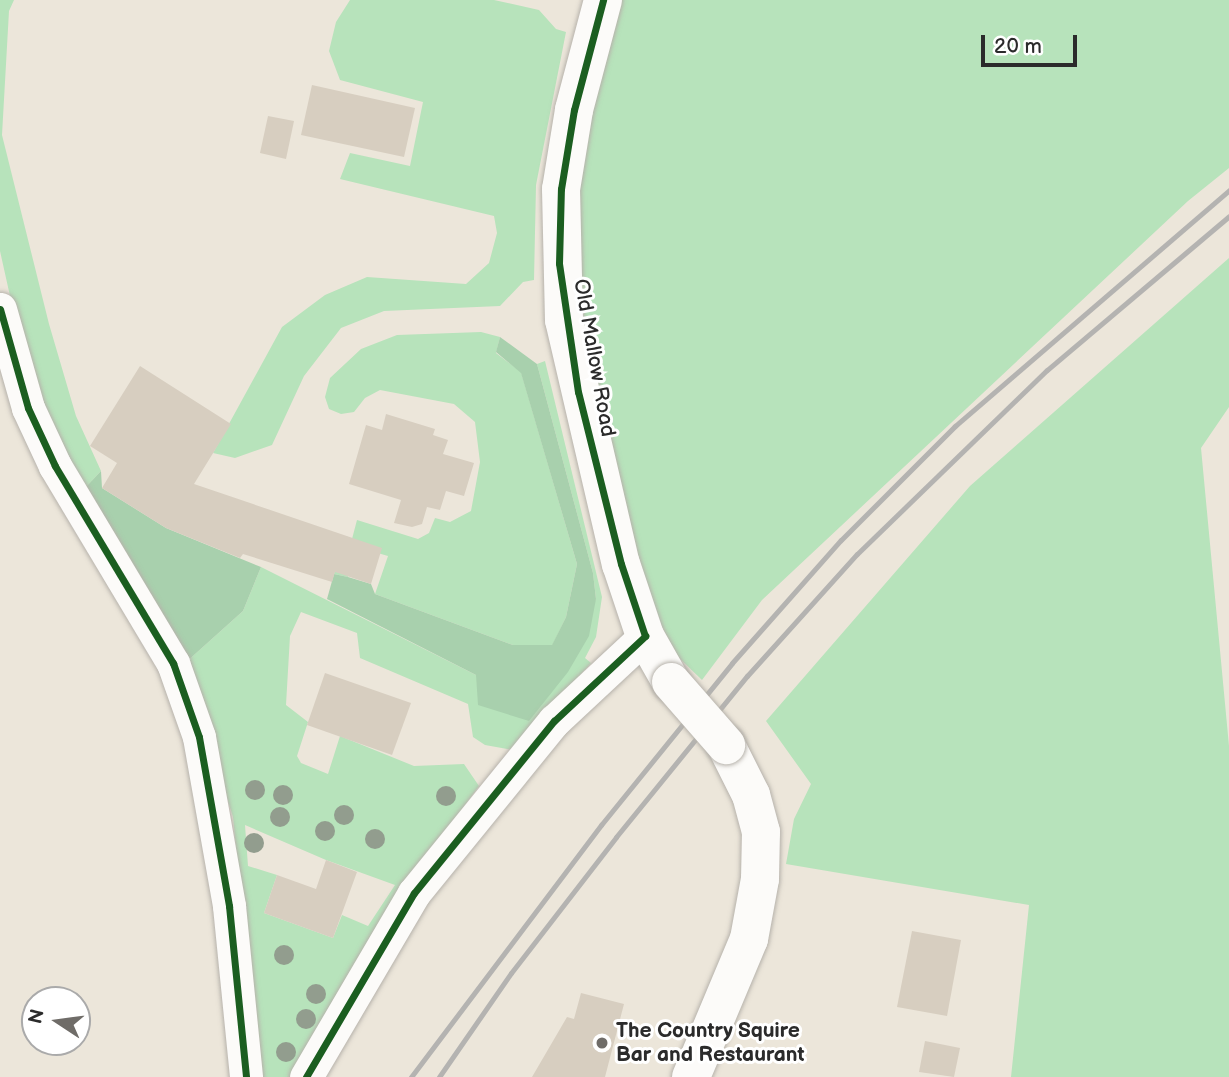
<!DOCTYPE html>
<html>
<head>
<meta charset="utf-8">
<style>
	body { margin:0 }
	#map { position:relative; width:1229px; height:1077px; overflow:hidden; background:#ece6da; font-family:"Balsamiq Sans",sans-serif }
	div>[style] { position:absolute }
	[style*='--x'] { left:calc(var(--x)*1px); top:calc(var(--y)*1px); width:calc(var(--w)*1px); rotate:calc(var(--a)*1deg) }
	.green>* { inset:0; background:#b7e3bb }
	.forest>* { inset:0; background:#a8d0ad }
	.building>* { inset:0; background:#d7cec0 }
	.roads { filter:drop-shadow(0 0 2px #b6b2ab) drop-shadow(0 0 2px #b6b2ab) }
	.minor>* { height:33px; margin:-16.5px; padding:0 16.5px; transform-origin:16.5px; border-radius:16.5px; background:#fcfbf9 }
	.tertiary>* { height:38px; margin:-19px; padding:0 19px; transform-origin:19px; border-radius:19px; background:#fcfbf9 }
	.rail>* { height:5px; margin:-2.5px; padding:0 2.5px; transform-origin:2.5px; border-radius:2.5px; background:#b4b3b1 }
	.bridges { filter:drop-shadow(0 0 2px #b6b2ab) drop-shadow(0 0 2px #b6b2ab) }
	.tertiary-bridge>* { height:38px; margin:-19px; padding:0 19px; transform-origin:19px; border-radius:19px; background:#fcfbf9 }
	.cycleway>* { height:7px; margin:-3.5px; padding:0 3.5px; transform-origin:3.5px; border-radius:3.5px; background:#1b5e20 }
	.trees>* { width:20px; height:20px; margin:-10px; border-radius:50%; background:#929d8e }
	.dots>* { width:19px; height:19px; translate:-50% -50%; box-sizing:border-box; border:4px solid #fff; border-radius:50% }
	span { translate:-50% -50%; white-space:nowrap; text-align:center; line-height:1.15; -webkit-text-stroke:6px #fff; paint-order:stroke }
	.street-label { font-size:21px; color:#2b2b2b }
	.poi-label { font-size:21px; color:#2b2b2b; font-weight:700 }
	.left { translate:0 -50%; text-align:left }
	.north { position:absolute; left:21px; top:986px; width:70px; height:70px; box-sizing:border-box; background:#fff; border:2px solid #aaa; border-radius:50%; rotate:283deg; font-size:19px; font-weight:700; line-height:28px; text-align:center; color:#2b2b2b }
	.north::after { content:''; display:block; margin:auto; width:24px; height:32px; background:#6f6c68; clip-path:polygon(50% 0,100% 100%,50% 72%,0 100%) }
	.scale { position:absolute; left:981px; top:35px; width:96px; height:32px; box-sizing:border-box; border:4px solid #2b2b2b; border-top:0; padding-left:9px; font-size:21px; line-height:24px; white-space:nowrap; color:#2b2b2b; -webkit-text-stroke:5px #fff; paint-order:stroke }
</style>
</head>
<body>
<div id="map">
	<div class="green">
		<div style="clip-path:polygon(0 0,14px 0,9px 11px,2px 135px,49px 324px,76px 416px,101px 471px,84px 489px,53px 428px,18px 332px,0 251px)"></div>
		<div style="clip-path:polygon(494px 0,539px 10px,556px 29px,566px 32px,536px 185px,534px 280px,523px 282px,500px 306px,384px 311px,341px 328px,304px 376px,272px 445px,235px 458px,213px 453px,282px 327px,325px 295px,367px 277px,466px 284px,489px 263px,497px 233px,494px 216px,340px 179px,350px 153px,410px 166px,423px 102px,340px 80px,329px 51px,336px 22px,350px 0)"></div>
		<div style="clip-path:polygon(617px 0,1229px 0,1229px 168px,1188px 201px,762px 600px,702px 680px,675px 654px,640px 579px,586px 355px,576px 202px,588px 111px)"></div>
		<div style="clip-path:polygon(1229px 258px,1229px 407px,1201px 448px,1229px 746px,1229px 1077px,1011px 1077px,1029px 905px,786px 864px,794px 819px,811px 784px,766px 721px,970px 486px)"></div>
		<div style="clip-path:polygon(481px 332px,500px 337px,496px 353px,521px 372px,577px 564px,566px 617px,552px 646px,513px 645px,375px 594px,388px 556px,357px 547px,348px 577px,334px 574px,346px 536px,352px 539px,357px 520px,418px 539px,429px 533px,435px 518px,450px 522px,471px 511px,480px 462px,475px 422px,454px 404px,380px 390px,365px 398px,354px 412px,341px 414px,329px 409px,325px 397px,330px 378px,361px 349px,397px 335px)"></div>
		<div style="clip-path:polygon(evenodd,545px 361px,602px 597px,596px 637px,585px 658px,591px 663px,513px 750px,485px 745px,473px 737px,468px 704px,360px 658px,357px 633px,301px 612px,290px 636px,286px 705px,308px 722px,297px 756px,301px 763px,328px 774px,340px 736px,414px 766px,464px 764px,479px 786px,405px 886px,293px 1077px,262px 1077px,257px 1070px,233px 817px,184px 664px,243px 611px,261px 567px,476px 675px,529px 720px,596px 599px,593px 573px,537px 364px,545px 361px,245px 825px,326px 860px,395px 885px,368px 926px,342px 915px,333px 938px,264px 913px,277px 875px,248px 866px,245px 825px)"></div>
	</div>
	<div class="forest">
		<div style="clip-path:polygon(500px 337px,537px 364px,593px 573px,596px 599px,589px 636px,568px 672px,529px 721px,478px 705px,476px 675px,327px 599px,334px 574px,348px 577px,371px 584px,375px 594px,513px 645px,552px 645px,566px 617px,577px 564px,521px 373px,496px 352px)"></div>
		<div style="clip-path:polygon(101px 471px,102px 488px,166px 528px,261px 567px,243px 611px,184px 664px,84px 489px)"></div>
	</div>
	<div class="building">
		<div style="clip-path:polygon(312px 85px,415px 108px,404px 157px,301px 135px)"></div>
		<div style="clip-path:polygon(268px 116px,294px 121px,286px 159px,260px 153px)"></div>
		<div style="clip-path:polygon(140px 366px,231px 424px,194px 484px,382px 548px,371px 584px,335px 572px,332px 582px,243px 554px,240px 558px,166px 528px,102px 488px,117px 463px,90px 446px)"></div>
		<div style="clip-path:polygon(386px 414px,435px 429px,433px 435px,448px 440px,443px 454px,474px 463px,464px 496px,446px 491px,440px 510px,427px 507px,422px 524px,412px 527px,394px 523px,401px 500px,349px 484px,366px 425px,382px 430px)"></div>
		<div style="clip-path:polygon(325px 673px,411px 703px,392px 755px,307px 725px)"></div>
		<div style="clip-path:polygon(326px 860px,357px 872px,333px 938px,264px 913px,277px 875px,316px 889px)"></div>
		<div style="clip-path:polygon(912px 931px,961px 940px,947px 1016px,897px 1007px)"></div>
		<div style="clip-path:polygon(581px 993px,624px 1004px,605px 1077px,532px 1077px,567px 1017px,574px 1019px)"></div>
		<div style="clip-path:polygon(925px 1041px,960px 1048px,954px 1077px,919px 1072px)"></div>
	</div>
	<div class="roads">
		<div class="minor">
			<div style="--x:0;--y:309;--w:103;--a:74.2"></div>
			<div style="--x:28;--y:408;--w:64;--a:65"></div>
			<div style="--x:55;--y:466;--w:230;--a:59.1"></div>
			<div style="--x:173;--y:663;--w:78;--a:70.6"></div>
			<div style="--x:199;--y:737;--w:172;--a:79.9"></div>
			<div style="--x:229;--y:906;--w:172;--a:84.3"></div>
			<div style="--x:306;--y:1077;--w:213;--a:-59.6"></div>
			<div style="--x:414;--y:893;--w:222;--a:-50.9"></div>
			<div style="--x:554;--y:721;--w:125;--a:-43"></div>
		</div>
		<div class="tertiary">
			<div style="--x:603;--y:0;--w:114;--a:104.8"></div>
			<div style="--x:574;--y:110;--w:80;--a:99.3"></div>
			<div style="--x:561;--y:189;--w:131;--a:88.7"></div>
			<div style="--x:564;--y:320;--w:251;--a:76.9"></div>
			<div style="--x:621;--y:564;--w:76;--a:71.6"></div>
			<div style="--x:645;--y:636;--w:53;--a:60.5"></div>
			<div style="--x:691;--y:1077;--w:150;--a:-67.2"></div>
			<div style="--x:749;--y:939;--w:61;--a:-79.6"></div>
			<div style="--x:760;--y:879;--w:47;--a:-88.8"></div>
			<div style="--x:761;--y:832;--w:38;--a:-105"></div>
			<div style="--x:751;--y:795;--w:56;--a:-116.6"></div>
		</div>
	</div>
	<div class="rail">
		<div style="--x:411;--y:1077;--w:316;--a:-53"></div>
		<div style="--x:601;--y:825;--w:208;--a:-51"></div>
		<div style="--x:732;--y:663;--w:164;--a:-48.5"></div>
		<div style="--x:841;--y:540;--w:161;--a:-45"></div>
		<div style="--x:955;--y:426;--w:362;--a:-40.7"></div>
		<div style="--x:439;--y:1077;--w:126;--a:-55.3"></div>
		<div style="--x:511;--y:973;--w:172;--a:-52.3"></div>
		<div style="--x:616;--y:837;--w:208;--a:-50.9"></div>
		<div style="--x:747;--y:676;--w:164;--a:-48"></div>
		<div style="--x:857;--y:554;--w:264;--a:-44.1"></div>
		<div style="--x:1047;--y:370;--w:238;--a:-40.2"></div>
	</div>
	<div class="bridges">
		<div class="tertiary-bridge">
			<div style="--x:671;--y:682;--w:84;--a:48.9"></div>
		</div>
	</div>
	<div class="cycleway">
		<div style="--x:0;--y:309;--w:103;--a:74.2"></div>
		<div style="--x:28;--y:408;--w:64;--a:65"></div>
		<div style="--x:55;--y:466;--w:230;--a:59.1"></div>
		<div style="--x:173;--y:663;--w:78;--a:70.6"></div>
		<div style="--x:199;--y:737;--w:172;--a:79.9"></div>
		<div style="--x:229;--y:906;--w:172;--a:84.3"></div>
		<div style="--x:306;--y:1077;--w:213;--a:-59.6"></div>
		<div style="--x:414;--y:893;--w:222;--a:-50.9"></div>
		<div style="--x:554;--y:721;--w:125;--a:-43"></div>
		<div style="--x:645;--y:636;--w:76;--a:-108.4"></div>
		<div style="--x:621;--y:564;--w:177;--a:-104"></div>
		<div style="--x:578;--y:392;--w:130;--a:-98.4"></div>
		<div style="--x:559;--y:263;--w:74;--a:-88.5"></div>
		<div style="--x:561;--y:189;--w:80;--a:-80.7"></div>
		<div style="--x:574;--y:110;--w:114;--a:-75.2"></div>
	</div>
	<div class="trees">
		<div style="left:255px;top:790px"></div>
		<div style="left:283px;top:795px"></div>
		<div style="left:446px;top:796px"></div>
		<div style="left:344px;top:815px"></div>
		<div style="left:280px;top:817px"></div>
		<div style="left:325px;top:831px"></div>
		<div style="left:375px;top:839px"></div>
		<div style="left:254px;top:843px"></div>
		<div style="left:284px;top:955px"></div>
		<div style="left:316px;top:994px"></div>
		<div style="left:306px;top:1019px"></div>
		<div style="left:286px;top:1052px"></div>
	</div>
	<div class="dots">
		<div style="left:602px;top:1043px;background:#6f6c68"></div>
	</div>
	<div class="street-label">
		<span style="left:594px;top:358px;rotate:80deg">Old Mallow Road</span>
	</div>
	<div class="poi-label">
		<span class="left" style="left:616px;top:1043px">The Country Squire<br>Bar and Restaurant</span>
	</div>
	<div class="north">N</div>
	<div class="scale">20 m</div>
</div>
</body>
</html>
